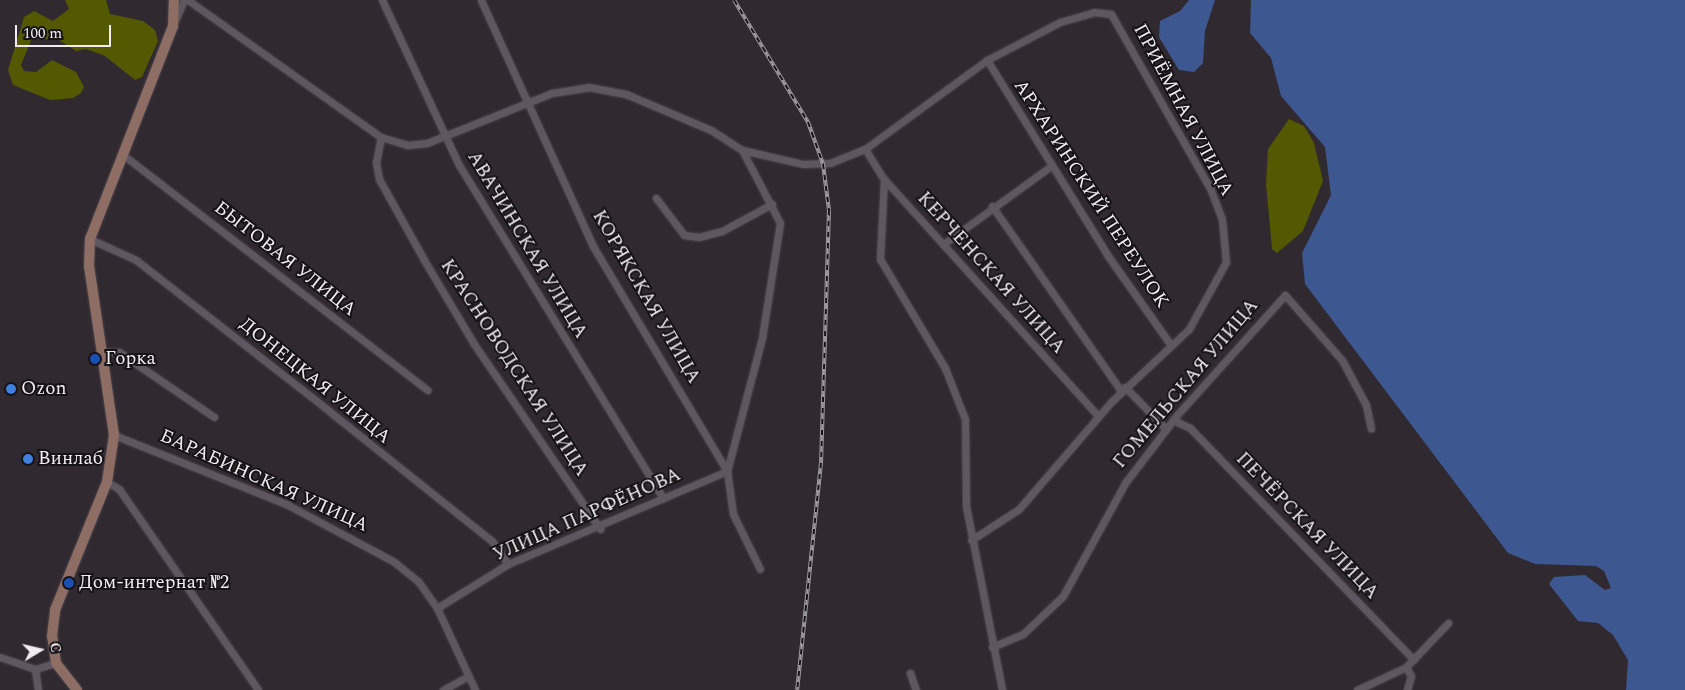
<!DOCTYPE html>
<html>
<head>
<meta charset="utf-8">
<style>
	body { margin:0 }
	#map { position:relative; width:1685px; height:690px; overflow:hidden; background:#302930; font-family:Spectral,serif }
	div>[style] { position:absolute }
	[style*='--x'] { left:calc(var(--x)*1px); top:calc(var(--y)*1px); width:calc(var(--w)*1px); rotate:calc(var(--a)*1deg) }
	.forest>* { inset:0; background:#545800 }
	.water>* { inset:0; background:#3d5791 }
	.roads { filter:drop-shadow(0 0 1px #4c464c) drop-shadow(0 0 1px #4c464c) }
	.street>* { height:7px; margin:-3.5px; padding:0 3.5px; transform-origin:3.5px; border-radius:3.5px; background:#5f575f }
	.secondary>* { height:10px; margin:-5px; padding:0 5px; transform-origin:5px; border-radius:5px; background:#8e6d64 }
	.rail>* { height:4px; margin-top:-2px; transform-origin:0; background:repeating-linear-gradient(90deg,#161316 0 5.5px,#9e999f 0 11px); box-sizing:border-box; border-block:1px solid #9e999f }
	.dots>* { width:14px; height:14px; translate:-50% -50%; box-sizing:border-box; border:2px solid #161316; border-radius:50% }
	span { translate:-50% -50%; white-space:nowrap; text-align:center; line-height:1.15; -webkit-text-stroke:4px #161316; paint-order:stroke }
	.street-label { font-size:19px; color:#f0ecf1 }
	.poi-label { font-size:19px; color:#f0ecf1 }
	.left { translate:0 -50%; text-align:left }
	.north { position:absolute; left:15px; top:625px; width:50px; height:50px; -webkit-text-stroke:4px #161316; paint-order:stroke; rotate:81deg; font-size:14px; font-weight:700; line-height:20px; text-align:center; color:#f0ecf1 }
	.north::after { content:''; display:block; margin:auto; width:18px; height:22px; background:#f0ecf1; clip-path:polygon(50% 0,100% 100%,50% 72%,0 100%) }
	.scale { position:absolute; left:15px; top:25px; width:96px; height:22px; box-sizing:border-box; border:2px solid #f0ecf1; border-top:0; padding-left:6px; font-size:15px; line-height:18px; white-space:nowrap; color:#f0ecf1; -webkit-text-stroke:4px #161316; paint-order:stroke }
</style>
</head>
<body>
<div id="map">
	<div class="forest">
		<div style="clip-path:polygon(65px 0,106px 0,110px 14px,143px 21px,155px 30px,158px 41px,142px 77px,135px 80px,105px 56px,86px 49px,76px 51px,59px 40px,32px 38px,21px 65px,24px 71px,36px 72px,52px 60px,76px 72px,84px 87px,81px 93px,73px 98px,50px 100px,13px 85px,8px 70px,24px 17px,34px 11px,53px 21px,69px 9px)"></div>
		<div style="clip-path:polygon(1289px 119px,1304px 126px,1314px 143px,1323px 181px,1303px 231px,1277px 253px,1272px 249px,1266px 184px,1268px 149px)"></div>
	</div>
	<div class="water">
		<div style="clip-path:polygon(1189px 0,1215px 0,1205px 31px,1203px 63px,1194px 72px,1179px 70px,1159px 37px,1160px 21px,1180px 11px)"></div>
		<div style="clip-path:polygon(1251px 0,1685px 0,1685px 690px,1626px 690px,1628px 660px,1613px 635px,1598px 623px,1578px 621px,1549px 584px,1554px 577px,1585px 575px,1605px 590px,1611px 588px,1604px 571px,1596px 566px,1535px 564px,1508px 553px,1305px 284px,1302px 253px,1331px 195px,1325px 147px,1281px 96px,1271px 58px,1250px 33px)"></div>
	</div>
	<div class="roads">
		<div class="street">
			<div style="--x:188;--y:0;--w:237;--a:35.4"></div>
			<div style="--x:381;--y:137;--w:25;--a:101"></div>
			<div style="--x:376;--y:162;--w:17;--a:80"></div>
			<div style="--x:379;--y:179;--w:93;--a:60.9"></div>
			<div style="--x:424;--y:260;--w:98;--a:59.2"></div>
			<div style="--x:474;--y:344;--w:224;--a:55.7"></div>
			<div style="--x:382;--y:0;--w:182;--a:65"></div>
			<div style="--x:459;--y:165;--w:391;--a:58.5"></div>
			<div style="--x:175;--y:21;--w:23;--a:-67"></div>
			<div style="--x:987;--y:60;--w:230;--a:58.3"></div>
			<div style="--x:1108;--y:256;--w:108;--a:54.8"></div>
			<div style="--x:381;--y:137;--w:28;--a:17"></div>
			<div style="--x:408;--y:145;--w:19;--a:-6"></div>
			<div style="--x:427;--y:143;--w:135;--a:-21.8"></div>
			<div style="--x:552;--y:93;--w:37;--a:-9"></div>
			<div style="--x:589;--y:87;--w:38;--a:11"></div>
			<div style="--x:626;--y:94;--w:92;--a:23"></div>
			<div style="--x:711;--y:130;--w:37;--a:33"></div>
			<div style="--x:742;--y:150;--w:63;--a:12.9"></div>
			<div style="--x:803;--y:164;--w:27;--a:-2"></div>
			<div style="--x:830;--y:163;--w:38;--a:-22"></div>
			<div style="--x:865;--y:149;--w:151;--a:-36.1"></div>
			<div style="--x:987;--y:60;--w:82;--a:-27.5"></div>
			<div style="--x:1060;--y:22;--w:35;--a:-16"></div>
			<div style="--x:1094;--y:12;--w:17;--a:7"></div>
			<div style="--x:1111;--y:14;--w:200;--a:60.4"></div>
			<div style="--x:1210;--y:188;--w:33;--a:69"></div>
			<div style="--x:1222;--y:219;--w:43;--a:84.7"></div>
			<div style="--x:1226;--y:262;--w:77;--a:118.9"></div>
			<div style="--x:1189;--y:329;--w:107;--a:136.9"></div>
			<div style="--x:1111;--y:402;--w:141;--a:130.7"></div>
			<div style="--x:1019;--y:509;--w:57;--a:147.1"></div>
			<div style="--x:865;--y:149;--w:36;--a:58"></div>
			<div style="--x:884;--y:179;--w:319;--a:47.9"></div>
			<div style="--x:742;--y:150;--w:82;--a:62.5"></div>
			<div style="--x:780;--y:223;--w:116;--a:98.9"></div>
			<div style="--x:762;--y:338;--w:138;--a:104.7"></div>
			<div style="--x:727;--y:471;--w:43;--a:82.1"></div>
			<div style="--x:733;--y:514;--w:61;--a:63.9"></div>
			<div style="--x:122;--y:154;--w:386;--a:37.7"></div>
			<div style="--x:884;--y:179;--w:80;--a:92.9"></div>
			<div style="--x:880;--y:259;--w:127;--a:59.2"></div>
			<div style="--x:945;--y:368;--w:55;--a:68.6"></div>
			<div style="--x:965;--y:419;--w:87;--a:89.3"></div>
			<div style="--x:966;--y:506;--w:187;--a:78.9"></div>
			<div style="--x:656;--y:198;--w:46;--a:52.9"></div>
			<div style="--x:684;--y:235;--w:15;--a:8"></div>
			<div style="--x:699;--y:237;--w:24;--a:-15"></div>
			<div style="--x:722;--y:231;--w:57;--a:-28.4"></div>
			<div style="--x:992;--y:206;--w:226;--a:55.1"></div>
			<div style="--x:90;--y:239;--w:51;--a:24.5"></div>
			<div style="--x:136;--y:260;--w:245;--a:38"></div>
			<div style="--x:329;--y:411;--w:208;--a:38.6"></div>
			<div style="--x:492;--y:541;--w:28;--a:55"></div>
			<div style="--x:945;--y:243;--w:131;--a:-36"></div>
			<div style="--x:102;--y:352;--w:17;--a:0"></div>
			<div style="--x:119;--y:352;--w:115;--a:34.4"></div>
			<div style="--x:1125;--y:387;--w:59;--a:45.7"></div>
			<div style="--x:1173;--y:420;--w:19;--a:25"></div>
			<div style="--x:1190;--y:428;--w:322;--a:46"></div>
			<div style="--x:114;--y:435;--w:188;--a:21.9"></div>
			<div style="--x:288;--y:505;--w:119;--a:28.1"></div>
			<div style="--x:393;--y:561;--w:32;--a:39"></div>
			<div style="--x:418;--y:581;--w:33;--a:55"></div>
			<div style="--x:437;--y:608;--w:90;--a:65.1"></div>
			<div style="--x:107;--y:482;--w:14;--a:30"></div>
			<div style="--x:119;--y:489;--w:244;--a:55.3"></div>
			<div style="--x:437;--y:608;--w:84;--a:-31.8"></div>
			<div style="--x:508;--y:564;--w:238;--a:-23"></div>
			<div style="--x:727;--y:471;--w:262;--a:-120.8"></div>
			<div style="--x:593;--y:246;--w:270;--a:-114.5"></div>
			<div style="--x:992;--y:647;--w:34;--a:-23"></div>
			<div style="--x:1023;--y:634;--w:55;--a:-43.5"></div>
			<div style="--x:1063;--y:596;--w:129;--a:-61.2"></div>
			<div style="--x:1125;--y:483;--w:86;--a:-52.6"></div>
			<div style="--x:1177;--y:415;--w:161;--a:-48"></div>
			<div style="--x:1285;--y:295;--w:86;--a:48.8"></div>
			<div style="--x:1342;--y:360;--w:51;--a:61.9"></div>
			<div style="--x:1366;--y:405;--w:24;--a:78"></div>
			<div style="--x:0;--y:657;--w:37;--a:19"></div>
			<div style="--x:35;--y:669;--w:22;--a:-16"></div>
			<div style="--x:1406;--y:667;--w:10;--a:61"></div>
			<div style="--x:1411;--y:676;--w:15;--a:106"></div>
			<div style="--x:35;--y:669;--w:21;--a:82"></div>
			<div style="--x:910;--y:673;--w:18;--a:71"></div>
			<div style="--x:443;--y:690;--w:29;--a:-29"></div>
			<div style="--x:1357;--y:690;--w:54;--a:-25.1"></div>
			<div style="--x:1406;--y:667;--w:61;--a:-46.3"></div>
		</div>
		<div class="secondary">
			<div style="--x:77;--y:690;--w:34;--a:-128"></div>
			<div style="--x:56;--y:663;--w:27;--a:-98"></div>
			<div style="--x:52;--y:636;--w:26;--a:-83"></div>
			<div style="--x:55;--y:610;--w:138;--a:-67.9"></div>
			<div style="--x:107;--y:482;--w:48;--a:-81.5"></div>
			<div style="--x:114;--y:435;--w:171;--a:-98.4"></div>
			<div style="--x:89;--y:266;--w:27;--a:-88"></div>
			<div style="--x:90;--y:239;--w:229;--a:-68.7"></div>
			<div style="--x:173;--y:26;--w:26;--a:-88"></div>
		</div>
	</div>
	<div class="rail">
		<div style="--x:734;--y:0;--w:143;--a:58.8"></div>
		<div style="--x:808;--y:122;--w:45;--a:70.3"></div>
		<div style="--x:823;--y:164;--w:46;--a:82.6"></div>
		<div style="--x:829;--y:210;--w:253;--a:91.8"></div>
		<div style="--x:821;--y:463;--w:228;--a:96"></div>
	</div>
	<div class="dots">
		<div style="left:95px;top:359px;background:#1a4fb4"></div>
		<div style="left:11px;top:389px;background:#3f7fe0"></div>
		<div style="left:28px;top:459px;background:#3f7fe0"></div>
		<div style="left:69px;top:583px;background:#1a4fb4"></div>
	</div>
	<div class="street-label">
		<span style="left:1183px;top:110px;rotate:62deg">ПРИЁМНАЯ УЛИЦА</span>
		<span style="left:1091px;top:194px;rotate:57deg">АРХАРИНСКИЙ ПЕРЕУЛОК</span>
		<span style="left:527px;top:245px;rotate:59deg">АВАЧИНСКАЯ УЛИЦА</span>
		<span style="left:285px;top:259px;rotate:38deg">БЫТОВАЯ УЛИЦА</span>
		<span style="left:991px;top:273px;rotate:48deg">КЕРЧЕНСКАЯ УЛИЦА</span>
		<span style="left:646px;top:297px;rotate:60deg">КОРЯКСКАЯ УЛИЦА</span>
		<span style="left:514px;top:368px;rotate:57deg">КРАСНОВОДСКАЯ УЛИЦА</span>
		<span style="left:315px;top:381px;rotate:39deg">ДОНЕЦКАЯ УЛИЦА</span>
		<span style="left:1186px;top:384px;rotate:-50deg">ГОМЕЛЬСКАЯ УЛИЦА</span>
		<span style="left:264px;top:481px;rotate:24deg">БАРАБИНСКАЯ УЛИЦА</span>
		<span style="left:587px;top:515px;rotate:-24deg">УЛИЦА ПАРФЁНОВА</span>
		<span style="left:1307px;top:526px;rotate:46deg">ПЕЧЁРСКАЯ УЛИЦА</span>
	</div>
	<div class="poi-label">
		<span class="left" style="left:105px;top:359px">Горка</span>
		<span class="left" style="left:21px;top:389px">Ozon</span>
		<span class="left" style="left:38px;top:459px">Винлаб</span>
		<span class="left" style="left:79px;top:583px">Дом-интернат №2</span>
	</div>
	<div class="north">С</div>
	<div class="scale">100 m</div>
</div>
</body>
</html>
